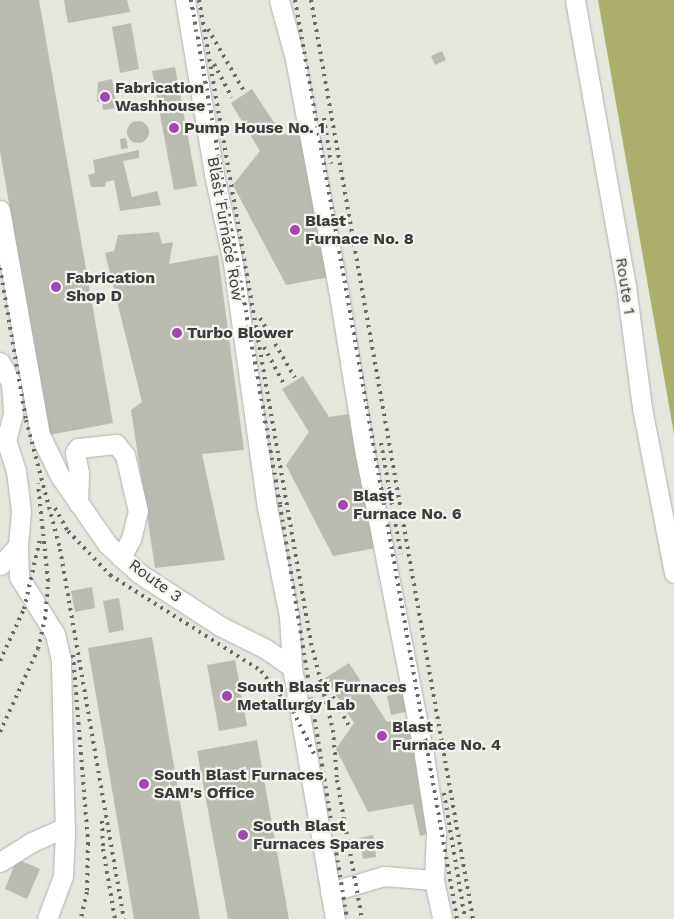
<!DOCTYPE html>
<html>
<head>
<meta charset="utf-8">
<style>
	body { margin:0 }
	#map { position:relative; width:674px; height:919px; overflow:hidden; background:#e5e6de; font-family:"Work Sans",sans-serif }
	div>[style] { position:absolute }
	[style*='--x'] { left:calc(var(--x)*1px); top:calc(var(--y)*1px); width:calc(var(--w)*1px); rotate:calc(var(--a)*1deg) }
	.water>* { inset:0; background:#abae6c }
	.building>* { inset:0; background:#babab2 }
	.round { border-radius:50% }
	.roads { filter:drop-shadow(0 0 1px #b1b2aa) drop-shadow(0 0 1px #b1b2aa) }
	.minor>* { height:19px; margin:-9.5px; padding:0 9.5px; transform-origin:9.5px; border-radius:9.5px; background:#fff }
	.rail>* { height:4px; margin-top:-2px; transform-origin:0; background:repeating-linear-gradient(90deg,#686964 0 2.5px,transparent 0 7.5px) }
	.dots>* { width:14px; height:14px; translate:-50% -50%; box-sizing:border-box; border:2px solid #f3f3eb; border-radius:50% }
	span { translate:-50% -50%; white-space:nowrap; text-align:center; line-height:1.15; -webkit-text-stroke:4.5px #f3f3eb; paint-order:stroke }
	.poi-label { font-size:16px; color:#3b3b38; font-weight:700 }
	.left { translate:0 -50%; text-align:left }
	.street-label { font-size:16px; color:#3b3b38 }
</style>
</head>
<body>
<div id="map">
	<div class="water">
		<div style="clip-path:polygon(598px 0,674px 0,674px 434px)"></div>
	</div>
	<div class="building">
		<div style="clip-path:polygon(0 0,39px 0,113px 423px,49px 435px,0 151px)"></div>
		<div style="clip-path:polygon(64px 0,127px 0,130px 12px,68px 23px)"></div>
		<div style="clip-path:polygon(131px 23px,139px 69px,120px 73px,112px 27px)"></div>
		<div style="clip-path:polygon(442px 51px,446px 60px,435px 65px,431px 56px)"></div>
		<div style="clip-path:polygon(175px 67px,197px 186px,174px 190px,152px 71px)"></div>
		<div style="clip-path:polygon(112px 79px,117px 108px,103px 110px,102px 101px,97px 102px,98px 82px)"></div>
		<div style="clip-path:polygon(252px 89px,282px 135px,316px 128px,341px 275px,286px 285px,233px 185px,260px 151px,231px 103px)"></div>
		<div class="round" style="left:127px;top:121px;width:22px;height:22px"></div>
		<div style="clip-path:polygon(126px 138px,128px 148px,121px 149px,120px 139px)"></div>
		<div style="clip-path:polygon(139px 150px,139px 158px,123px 161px,132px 197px,157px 191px,161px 205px,120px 211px,114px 180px,106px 182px,105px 187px,91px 187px,88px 175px,95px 173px,93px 160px)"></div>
		<div style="clip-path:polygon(159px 232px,162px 244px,173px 242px,169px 264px,218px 255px,244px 450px,202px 454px,225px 560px,155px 568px,131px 410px,142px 402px,105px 253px,114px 251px,118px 235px)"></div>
		<div style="clip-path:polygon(303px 376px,329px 417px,362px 412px,387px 546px,333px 556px,286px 465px,309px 432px,282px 389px)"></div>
		<div style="clip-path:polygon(92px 587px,95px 608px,75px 612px,71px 591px)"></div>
		<div style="clip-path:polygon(119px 598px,124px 630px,109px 633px,103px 601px)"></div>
		<div style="clip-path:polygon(152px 637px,200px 919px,134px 919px,88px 648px)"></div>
		<div style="clip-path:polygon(235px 660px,247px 726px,219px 731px,207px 665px)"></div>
		<div style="clip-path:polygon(349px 663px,387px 722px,416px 717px,432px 833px,420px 836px,413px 804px,368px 812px,336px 749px,354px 723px,325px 678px)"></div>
		<div style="clip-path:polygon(406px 692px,410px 711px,391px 715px,387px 696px)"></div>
		<div style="clip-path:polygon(257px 740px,289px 919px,228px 919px,197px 751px)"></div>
		<div style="clip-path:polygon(373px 835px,376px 857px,363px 859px,359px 838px)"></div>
		<div style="clip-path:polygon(17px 859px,40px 869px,27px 899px,5px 889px)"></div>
	</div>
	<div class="roads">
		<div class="minor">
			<div style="--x:185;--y:0;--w:176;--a:80.5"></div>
			<div style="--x:214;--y:174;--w:91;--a:77.9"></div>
			<div style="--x:233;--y:263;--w:246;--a:82.1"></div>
			<div style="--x:267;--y:507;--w:111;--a:78.6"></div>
			<div style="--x:289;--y:616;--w:51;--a:86.6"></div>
			<div style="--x:279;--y:0;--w:61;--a:74.8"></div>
			<div style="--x:295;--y:59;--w:233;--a:79.4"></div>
			<div style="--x:338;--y:288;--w:168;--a:80.8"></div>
			<div style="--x:365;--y:454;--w:308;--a:78.9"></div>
			<div style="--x:424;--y:756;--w:78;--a:81.1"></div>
			<div style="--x:436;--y:833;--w:47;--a:92.4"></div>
			<div style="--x:434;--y:880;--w:40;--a:78"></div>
			<div style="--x:575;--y:0;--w:291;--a:79.9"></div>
			<div style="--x:626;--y:286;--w:123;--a:82.5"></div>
			<div style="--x:642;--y:408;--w:168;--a:79"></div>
			<div style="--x:0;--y:210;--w:229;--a:79.9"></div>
			<div style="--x:40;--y:435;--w:46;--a:64"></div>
			<div style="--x:60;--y:476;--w:84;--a:55.2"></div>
			<div style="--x:108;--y:545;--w:43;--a:42.2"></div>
			<div style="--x:140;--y:574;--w:95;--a:33"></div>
			<div style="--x:220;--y:626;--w:51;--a:26.6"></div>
			<div style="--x:266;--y:649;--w:32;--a:35"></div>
			<div style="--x:292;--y:667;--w:256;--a:80.3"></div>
			<div style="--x:0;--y:362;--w:24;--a:62"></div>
			<div style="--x:11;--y:383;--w:31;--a:86"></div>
			<div style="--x:13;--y:414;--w:27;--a:105"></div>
			<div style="--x:6;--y:440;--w:33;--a:72"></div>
			<div style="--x:16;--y:471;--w:40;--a:82.9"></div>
			<div style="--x:21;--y:511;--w:35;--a:95"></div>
			<div style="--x:18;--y:546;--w:26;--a:133"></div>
			<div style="--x:78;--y:503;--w:30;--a:-88"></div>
			<div style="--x:79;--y:473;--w:21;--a:-101"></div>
			<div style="--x:75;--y:452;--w:5;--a:-53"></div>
			<div style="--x:78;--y:448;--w:38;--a:-6"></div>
			<div style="--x:116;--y:444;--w:14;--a:51"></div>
			<div style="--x:125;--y:455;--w:57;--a:76.9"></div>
			<div style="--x:138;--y:511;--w:29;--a:104"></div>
			<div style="--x:131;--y:539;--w:21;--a:119"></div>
			<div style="--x:18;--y:546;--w:31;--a:88"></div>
			<div style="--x:19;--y:577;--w:67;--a:57.7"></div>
			<div style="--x:55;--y:634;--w:28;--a:77"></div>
			<div style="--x:61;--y:661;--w:172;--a:88.7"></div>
			<div style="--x:65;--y:833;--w:43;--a:92.7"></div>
			<div style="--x:63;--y:876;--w:46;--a:110.4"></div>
			<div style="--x:0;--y:862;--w:38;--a:-32"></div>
			<div style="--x:32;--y:842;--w:36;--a:-24"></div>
			<div style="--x:330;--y:892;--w:56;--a:-16.5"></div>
			<div style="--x:384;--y:876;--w:50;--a:4.6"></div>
		</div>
	</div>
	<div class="rail">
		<div style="--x:191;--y:0;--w:513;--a:80"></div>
		<div style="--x:280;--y:505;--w:419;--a:80.8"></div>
		<div style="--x:199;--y:0;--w:653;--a:80.12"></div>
		<div style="--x:311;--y:643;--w:90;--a:75.8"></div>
		<div style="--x:333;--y:730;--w:50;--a:85.4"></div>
		<div style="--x:337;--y:780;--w:141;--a:79.8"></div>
		<div style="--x:295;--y:0;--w:933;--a:80"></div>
		<div style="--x:311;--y:0;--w:933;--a:80"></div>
		<div style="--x:208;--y:29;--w:72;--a:59.9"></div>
		<div style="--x:214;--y:64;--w:38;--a:62"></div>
		<div style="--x:324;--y:118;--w:46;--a:81.2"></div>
		<div style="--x:0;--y:268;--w:154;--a:80.3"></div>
		<div style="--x:26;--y:420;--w:133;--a:75.2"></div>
		<div style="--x:60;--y:549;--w:375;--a:80.2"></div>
		<div style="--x:260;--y:318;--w:69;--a:59.7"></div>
		<div style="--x:264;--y:347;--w:44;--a:61.7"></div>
		<div style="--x:381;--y:443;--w:113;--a:79.8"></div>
		<div style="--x:55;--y:508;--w:26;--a:61"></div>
		<div style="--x:68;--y:531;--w:61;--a:46.3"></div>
		<div style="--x:110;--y:575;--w:179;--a:32.4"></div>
		<div style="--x:261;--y:671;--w:51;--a:51.3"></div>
		<div style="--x:293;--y:711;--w:52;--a:63.9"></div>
		<div style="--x:73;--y:655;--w:189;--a:85.4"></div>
		<div style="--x:88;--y:843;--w:49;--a:91.2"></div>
		<div style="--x:87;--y:892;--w:28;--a:103"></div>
		<div style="--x:0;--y:661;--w:57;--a:-65.2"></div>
		<div style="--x:24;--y:609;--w:72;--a:-77.1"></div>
		<div style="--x:329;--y:690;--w:41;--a:60.9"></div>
		<div style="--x:0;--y:732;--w:91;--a:-65.4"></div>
		<div style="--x:38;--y:649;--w:31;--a:-77"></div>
		<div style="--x:45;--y:619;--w:38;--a:-85"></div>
		<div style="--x:48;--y:581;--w:98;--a:-95.9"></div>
		<div style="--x:444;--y:793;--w:128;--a:80.5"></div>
		<div style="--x:102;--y:821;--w:28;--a:88"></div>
		<div style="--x:103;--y:849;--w:71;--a:80.3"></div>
	</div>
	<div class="dots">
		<div style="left:105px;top:97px;background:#a047b2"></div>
		<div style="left:174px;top:128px;background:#a047b2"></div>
		<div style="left:295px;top:230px;background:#a047b2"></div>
		<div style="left:56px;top:287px;background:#a047b2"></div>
		<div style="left:177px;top:333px;background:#a047b2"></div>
		<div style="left:343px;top:505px;background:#a047b2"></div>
		<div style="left:227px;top:696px;background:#a047b2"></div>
		<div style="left:382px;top:736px;background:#a047b2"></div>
		<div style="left:144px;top:784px;background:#a047b2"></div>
		<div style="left:243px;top:835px;background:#a047b2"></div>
	</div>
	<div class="poi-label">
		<span class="left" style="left:115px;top:97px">Fabrication<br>Washhouse</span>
		<span class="left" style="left:184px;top:128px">Pump House No. 1</span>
		<span class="left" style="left:305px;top:230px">Blast<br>Furnace No. 8</span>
		<span class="left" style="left:66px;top:287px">Fabrication<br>Shop D</span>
		<span class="left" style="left:187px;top:333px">Turbo Blower</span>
		<span class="left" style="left:353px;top:505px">Blast<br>Furnace No. 6</span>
		<span class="left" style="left:237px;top:696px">South Blast Furnaces<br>Metallurgy Lab</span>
		<span class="left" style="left:392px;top:736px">Blast<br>Furnace No. 4</span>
		<span class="left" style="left:154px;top:784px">South Blast Furnaces<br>SAM's Office</span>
		<span class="left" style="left:253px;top:835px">South Blast<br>Furnaces Spares</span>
	</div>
	<div class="street-label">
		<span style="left:225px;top:229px;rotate:80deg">Blast Furnace Row</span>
		<span style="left:625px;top:286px;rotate:81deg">Route 1</span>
		<span style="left:155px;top:581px;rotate:36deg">Route 3</span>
	</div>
</div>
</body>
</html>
